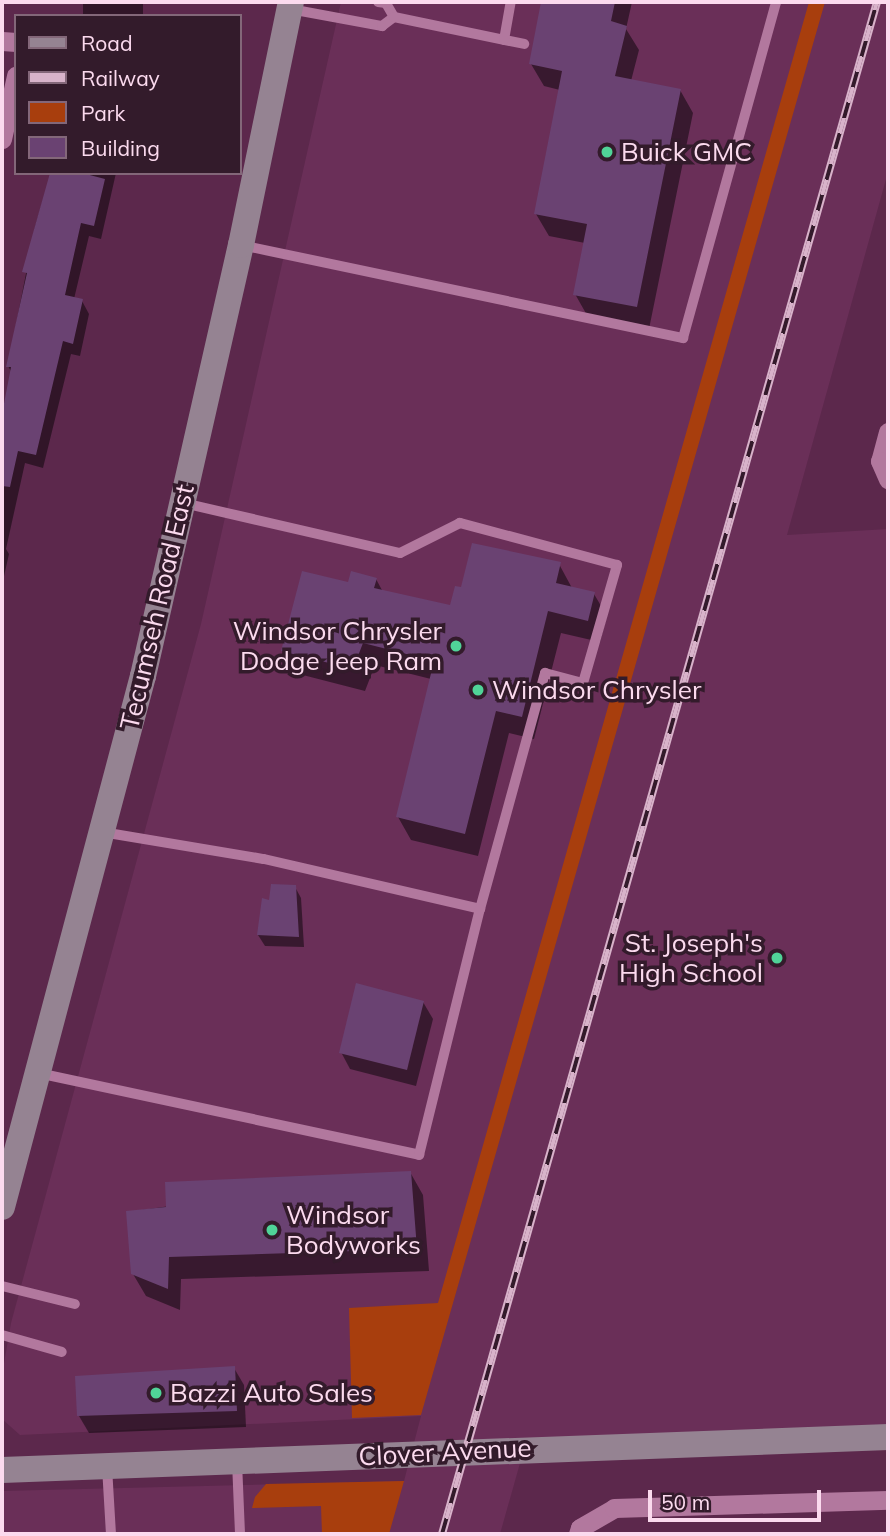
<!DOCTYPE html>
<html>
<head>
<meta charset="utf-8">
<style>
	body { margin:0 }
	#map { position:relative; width:890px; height:1536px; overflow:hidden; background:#5c284c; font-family:Mulish,sans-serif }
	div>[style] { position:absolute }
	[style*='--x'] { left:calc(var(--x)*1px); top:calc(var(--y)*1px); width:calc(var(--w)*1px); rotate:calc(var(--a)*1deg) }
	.built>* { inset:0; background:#6a2f58 }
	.green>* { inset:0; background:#a83e0d }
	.shadow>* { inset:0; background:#0007 }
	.building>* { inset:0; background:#6a4272 }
	.lane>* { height:10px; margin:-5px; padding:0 5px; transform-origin:5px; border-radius:5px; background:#b2789e }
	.street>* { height:19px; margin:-9.5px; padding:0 9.5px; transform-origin:9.5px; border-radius:9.5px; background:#b2789e }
	.secondary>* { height:26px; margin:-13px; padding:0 13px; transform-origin:13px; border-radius:13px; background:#958392 }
	.rail>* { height:8px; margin-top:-4px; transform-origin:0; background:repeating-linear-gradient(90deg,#331b2b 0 16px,#d8b3ca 0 32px); box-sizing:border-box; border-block:2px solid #d8b3ca }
	.dots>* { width:19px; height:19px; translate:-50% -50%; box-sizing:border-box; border:4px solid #331b2b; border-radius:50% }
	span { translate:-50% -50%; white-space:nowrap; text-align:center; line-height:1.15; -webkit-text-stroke:7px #331b2b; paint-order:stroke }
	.poi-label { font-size:26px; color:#fbdaee }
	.left { translate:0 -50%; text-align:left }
	.right { translate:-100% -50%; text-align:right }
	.street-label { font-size:26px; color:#fbdaee }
	.frame { position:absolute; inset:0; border:4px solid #fbdaee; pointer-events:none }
	.legend { position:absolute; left:14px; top:14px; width:228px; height:161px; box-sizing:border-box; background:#331b2b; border:2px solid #836779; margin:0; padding:9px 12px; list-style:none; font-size:21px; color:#fbdaee }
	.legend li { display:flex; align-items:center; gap:14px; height:35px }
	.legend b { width:35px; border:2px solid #836779 }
	.scale { position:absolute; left:648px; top:1490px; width:173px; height:32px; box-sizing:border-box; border:4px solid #fbdaee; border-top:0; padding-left:9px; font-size:21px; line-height:24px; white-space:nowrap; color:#fbdaee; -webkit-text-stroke:5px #331b2b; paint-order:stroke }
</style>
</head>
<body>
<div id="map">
	<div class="built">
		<div style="clip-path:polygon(341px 2px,888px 2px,888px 172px,787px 535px,888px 529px,888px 1434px,524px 1449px,500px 1534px,2px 1534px,2px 1491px,404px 1481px,421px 1416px,20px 1435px,2px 1419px,2px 1375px,11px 1323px,201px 624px)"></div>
	</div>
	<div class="green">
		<div style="clip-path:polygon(809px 2px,825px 2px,421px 1415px,352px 1418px,349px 1308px,438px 1303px)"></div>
		<div style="clip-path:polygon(404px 1481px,389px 1534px,322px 1534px,321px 1506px,252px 1508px,255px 1497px,266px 1484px)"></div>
	</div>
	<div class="shadow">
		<div style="clip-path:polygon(83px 2px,143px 2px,143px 16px,83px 16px)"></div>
		<div style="clip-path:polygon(543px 2px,632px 2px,626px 29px,639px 50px,631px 81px,680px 90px,693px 113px,649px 329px,588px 317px,575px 294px,585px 243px,549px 236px,536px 214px,560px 90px,544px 86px,531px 64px)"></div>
		<div style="clip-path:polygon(51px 173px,116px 173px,101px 239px,89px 236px,74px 299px,82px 301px,89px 314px,80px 356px,71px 354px,43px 468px,25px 463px,6px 549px,9px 554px,2px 585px,2px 414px,12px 373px,8px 366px,35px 227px)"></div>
		<div style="clip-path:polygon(559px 564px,572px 588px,594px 594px,607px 616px,600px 642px,561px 633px,534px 739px,509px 733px,478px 856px,411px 840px,398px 817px,431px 679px,375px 665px,365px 691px,295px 673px,282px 651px,349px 584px,376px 579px,383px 592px,451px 607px,462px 588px)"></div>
		<div style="clip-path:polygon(295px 887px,301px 898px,304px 947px,265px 946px,258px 935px,271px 902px)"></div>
		<div style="clip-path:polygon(423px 1002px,433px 1019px,416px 1086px,350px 1069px,341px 1052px)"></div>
		<div style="clip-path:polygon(410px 1172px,423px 1195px,429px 1271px,181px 1279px,180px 1310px,146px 1296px,133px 1274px,128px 1212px)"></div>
		<div style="clip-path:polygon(234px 1368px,244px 1385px,246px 1427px,89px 1433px,79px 1416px)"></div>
	</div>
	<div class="building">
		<div style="clip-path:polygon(541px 2px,615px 2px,611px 21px,627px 26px,615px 76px,681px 89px,637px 307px,573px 295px,587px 224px,534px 214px,562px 71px,529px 64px)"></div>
		<div style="clip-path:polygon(50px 173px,82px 173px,105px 179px,94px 226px,81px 223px,65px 295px,83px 299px,73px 344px,63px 341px,36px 455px,18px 451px,10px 487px,2px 486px,2px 414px,11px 367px,6px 367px,27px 273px,22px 272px)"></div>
		<div style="clip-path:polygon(472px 543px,561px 562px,556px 583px,595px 592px,588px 621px,548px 611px,522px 717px,496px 711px,465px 834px,396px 817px,434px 661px,363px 643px,353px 669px,281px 651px,302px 571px,348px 582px,351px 571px,377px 578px,374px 588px,450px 605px,455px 586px,461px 587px)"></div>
		<div style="clip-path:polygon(271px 884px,296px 885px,299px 937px,257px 935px,262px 898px,269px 900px)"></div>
		<div style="clip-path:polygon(356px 983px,424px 1001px,407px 1070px,339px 1053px)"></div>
		<div style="clip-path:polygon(411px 1171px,417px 1249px,169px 1257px,168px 1289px,131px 1274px,126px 1211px,166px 1207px,165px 1182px)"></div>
		<div style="clip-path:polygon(235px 1366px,237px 1411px,77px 1416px,75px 1376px)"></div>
	</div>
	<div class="lane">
		<div style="--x:290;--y:9;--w:94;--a:10.5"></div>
		<div style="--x:382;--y:26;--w:15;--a:-37"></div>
		<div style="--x:394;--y:17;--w:16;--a:-120"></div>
		<div style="--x:386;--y:3;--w:8;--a:-173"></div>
		<div style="--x:394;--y:17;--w:133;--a:11.7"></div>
		<div style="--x:504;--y:40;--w:39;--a:-80"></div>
		<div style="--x:241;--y:245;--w:452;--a:11.9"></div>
		<div style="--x:683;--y:338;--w:349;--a:-74.5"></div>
		<div style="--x:102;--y:832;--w:164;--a:9.5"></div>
		<div style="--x:264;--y:859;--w:222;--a:13"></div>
		<div style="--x:480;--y:909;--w:245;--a:-74.6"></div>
		<div style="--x:545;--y:673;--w:39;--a:15"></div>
		<div style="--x:583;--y:683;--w:123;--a:-73.9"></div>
		<div style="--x:617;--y:565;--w:163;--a:-165"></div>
		<div style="--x:460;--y:523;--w:67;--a:153.4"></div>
		<div style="--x:400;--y:553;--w:223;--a:-167"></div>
		<div style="--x:38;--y:1073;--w:390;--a:12.1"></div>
		<div style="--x:419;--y:1155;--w:253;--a:-76.1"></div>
		<div style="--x:2;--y:1286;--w:75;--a:13.9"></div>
		<div style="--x:2;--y:1335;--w:62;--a:15.8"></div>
		<div style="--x:237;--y:1462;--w:72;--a:87.6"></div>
		<div style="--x:107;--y:1467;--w:67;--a:86.6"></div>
	</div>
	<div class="street">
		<div style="--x:2;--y:41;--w:14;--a:4"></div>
		<div style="--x:2;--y:139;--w:65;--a:-77.5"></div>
		<div style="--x:888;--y:432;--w:30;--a:105"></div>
		<div style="--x:880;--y:461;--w:20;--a:66"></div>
		<div style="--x:578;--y:1534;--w:6;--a:-72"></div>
		<div style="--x:580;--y:1528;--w:39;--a:-30"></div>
		<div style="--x:614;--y:1508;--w:274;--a:-1.7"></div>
	</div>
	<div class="secondary">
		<div style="--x:2;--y:1207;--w:549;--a:-75.13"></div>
		<div style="--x:143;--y:676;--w:442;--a:-77.2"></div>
		<div style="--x:241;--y:245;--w:248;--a:-78.4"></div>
		<div style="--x:2;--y:1470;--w:887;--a:-2.13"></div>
	</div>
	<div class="rail">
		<div style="--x:442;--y:1534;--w:1593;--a:-74.15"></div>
	</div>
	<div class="dots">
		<div style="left:607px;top:152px;background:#50d398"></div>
		<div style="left:456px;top:646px;background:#50d398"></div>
		<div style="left:478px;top:690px;background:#50d398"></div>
		<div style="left:777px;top:958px;background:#50d398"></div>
		<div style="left:272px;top:1230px;background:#50d398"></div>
		<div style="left:156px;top:1393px;background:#50d398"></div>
	</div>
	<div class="poi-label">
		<span class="left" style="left:621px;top:152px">Buick GMC</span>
		<span class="right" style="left:442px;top:646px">Windsor Chrysler<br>Dodge Jeep Ram</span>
		<span class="left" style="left:492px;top:690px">Windsor Chrysler</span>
		<span class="right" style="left:763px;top:958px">St. Joseph's<br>High School</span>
		<span class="left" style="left:286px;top:1230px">Windsor<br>Bodyworks</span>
		<span class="left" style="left:170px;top:1393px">Bazzi Auto Sales</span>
	</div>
	<div class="street-label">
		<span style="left:157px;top:607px;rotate:-77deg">Tecumseh Road East</span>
		<span style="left:445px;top:1452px;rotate:-3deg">Clover Avenue</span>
	</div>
	<div class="frame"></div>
	<ul class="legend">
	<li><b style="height:9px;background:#958392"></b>Road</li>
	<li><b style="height:9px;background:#d8b3ca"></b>Railway</li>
	<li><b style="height:19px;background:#a83e0d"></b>Park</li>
	<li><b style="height:19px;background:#6a4272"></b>Building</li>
	</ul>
	<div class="scale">50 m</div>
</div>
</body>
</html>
